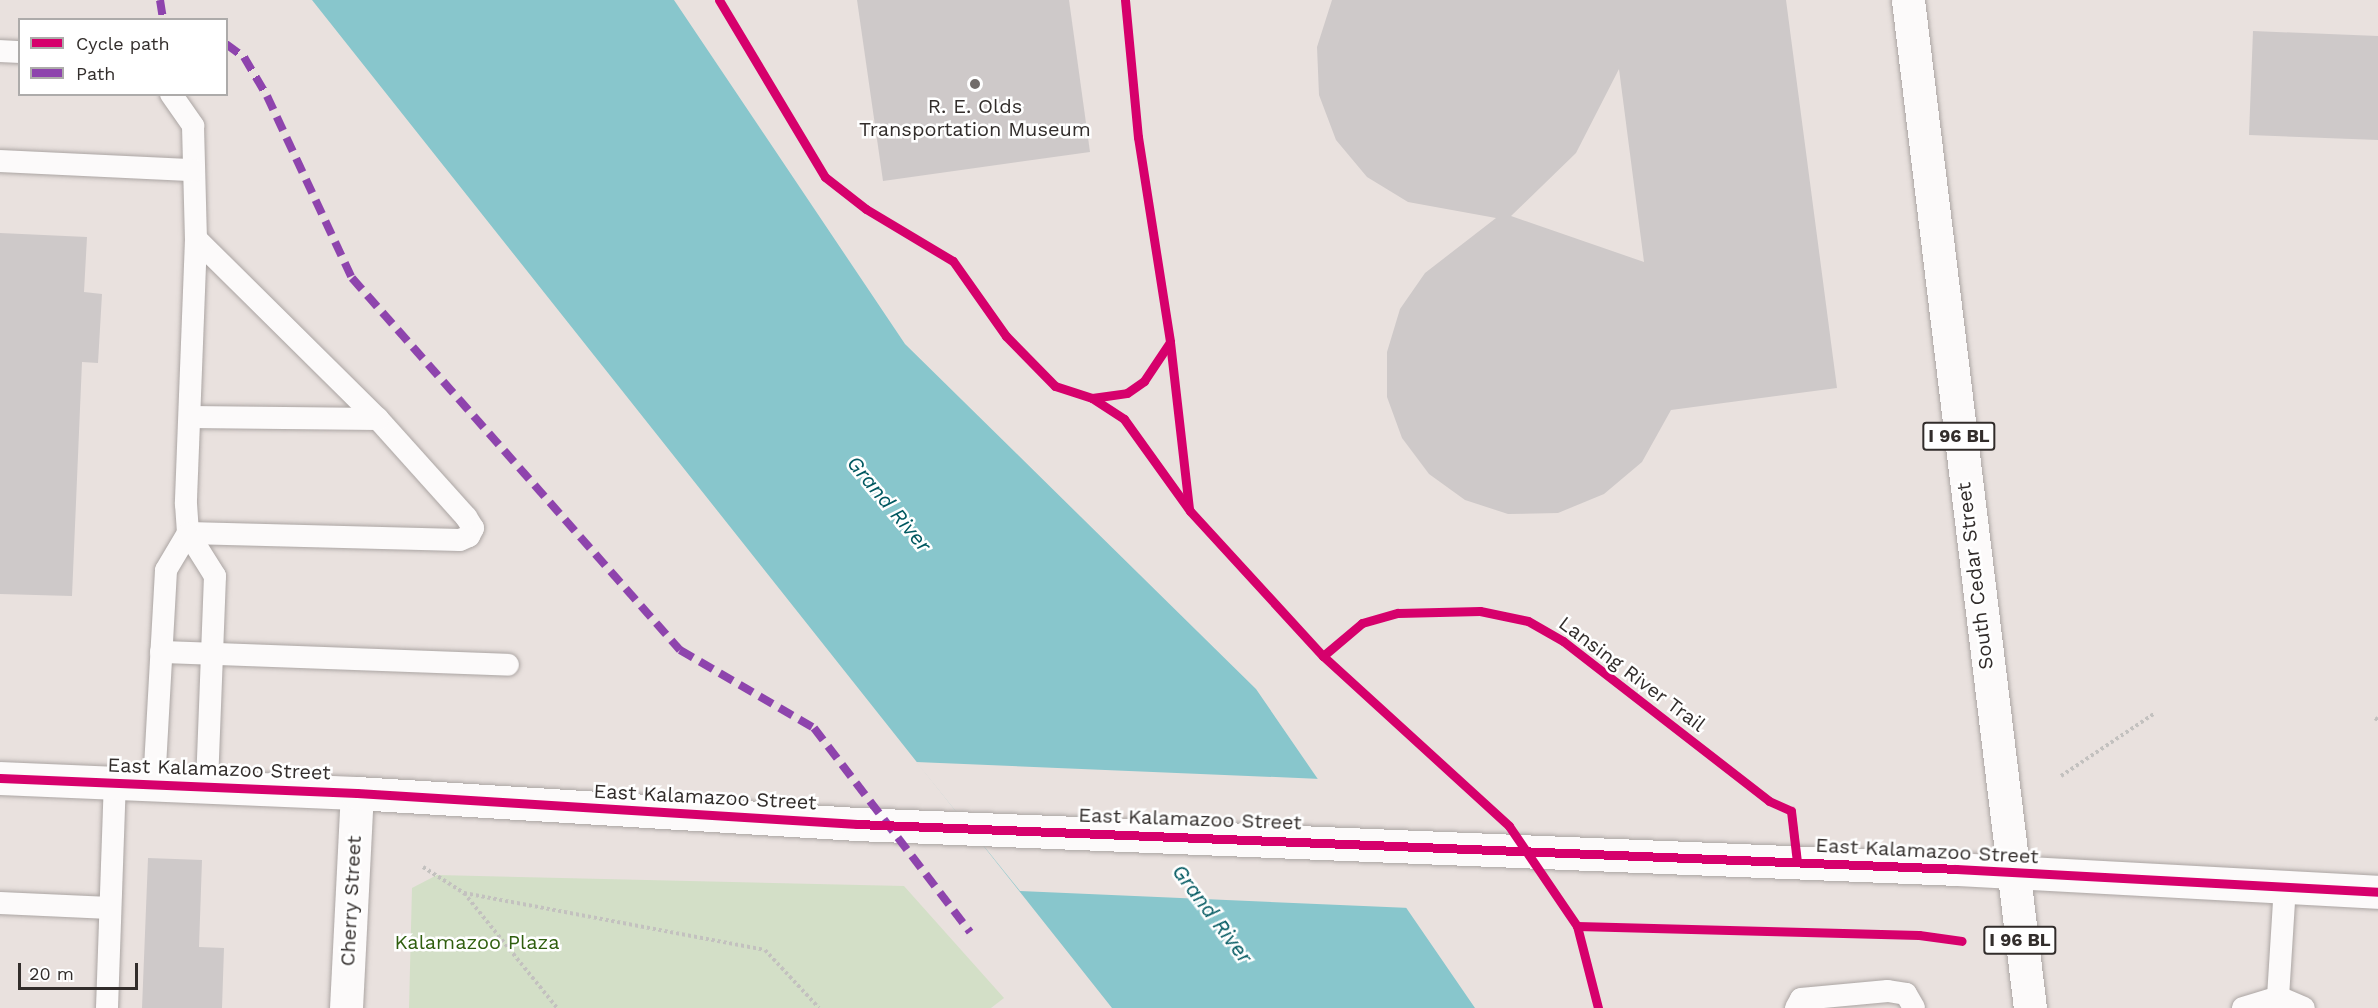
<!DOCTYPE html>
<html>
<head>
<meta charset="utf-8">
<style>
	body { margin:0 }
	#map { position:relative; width:2378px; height:1008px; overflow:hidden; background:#e9e1de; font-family:"Work Sans",sans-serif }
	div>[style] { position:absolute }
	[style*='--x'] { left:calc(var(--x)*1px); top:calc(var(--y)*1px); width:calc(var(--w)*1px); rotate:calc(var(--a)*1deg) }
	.green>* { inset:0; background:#d3dfc7 }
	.water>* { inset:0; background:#88c6cc }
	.pier>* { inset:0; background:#e9e1de }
	.building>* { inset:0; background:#cec9c9 }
	.path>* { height:4px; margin-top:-2px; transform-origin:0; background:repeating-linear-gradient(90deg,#c3c1bf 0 3px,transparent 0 6px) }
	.roads { filter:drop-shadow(0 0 2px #aba5a3) drop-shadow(0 0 2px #aba5a3) }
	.service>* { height:22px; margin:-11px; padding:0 11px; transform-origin:11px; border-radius:11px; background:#fcfafa }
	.minor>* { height:33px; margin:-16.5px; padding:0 16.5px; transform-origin:16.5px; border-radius:16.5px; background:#fcfafa }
	.tertiary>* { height:33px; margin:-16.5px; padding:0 16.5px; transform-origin:16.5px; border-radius:16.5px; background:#fcfafa }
	.primary>* { height:33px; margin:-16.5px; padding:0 16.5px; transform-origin:16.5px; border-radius:16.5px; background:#fcfafa }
	.quiet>* { height:8px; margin-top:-4px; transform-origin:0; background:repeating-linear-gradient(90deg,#8e44ad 0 15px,transparent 0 23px) }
	.cycleway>* { height:9px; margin:-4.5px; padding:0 4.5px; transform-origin:4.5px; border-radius:4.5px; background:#d6006c }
	.dots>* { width:16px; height:16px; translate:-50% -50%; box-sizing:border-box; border:3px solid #fff; border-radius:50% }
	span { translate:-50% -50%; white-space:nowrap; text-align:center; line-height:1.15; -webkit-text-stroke:5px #fff; paint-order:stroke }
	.shield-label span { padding:2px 4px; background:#fff; border:2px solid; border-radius:4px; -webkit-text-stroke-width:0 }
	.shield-label { font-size:18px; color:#322d2b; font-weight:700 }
	.poi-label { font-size:20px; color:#322d2b }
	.street-label { font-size:20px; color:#322d2b }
	.park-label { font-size:20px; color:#2f5e0e }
	.water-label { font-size:21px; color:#015860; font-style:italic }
	.legend { position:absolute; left:18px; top:18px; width:210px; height:78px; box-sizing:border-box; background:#fff; border:2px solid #adabaa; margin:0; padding:8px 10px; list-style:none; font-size:18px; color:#322d2b }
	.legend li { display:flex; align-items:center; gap:12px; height:30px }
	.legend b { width:30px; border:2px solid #adabaa }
	.scale { position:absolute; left:18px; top:963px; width:120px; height:27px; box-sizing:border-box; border:3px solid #322d2b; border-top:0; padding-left:8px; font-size:18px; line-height:21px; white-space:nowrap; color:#322d2b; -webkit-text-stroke:4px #fff; paint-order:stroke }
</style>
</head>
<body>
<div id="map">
	<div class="green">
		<div style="clip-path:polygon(437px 875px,904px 886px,1004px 998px,991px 1008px,409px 1008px,412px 888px)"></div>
	</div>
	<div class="water">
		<div style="clip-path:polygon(312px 0,674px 0,905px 344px,1256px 689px,1475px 1008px,1112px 1008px)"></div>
	</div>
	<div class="pier">
		<div style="clip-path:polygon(916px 762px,1321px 779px,1410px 908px,1020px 891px)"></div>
	</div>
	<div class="building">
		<div style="clip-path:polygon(857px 0,1069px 0,1090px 152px,883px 181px)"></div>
		<div style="clip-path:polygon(evenodd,1332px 0,1786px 0,1837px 388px,1671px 410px,1642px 462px,1604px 494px,1558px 513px,1508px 514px,1465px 500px,1429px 474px,1402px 438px,1387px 397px,1387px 352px,1400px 309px,1425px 273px,1496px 218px,1408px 202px,1367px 177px,1336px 140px,1319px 95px,1317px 47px,1332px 0,1619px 69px,1644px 262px,1511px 216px,1576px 153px,1619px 69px)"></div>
		<div style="clip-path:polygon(2253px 31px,2378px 36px,2378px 140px,2249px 135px)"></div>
		<div style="clip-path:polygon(0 233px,87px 237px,84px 292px,102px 294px,98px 363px,82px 362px,72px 596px,0 594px)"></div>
		<div style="clip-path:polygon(148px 858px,202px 860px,199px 947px,224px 948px,222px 1008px,142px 1008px)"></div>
	</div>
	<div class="path">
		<div style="--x:2375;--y:718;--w:4;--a:34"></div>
		<div style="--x:2061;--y:776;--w:113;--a:-33.8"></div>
		<div style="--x:423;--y:867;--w:49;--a:32.4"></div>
		<div style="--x:464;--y:893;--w:148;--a:51"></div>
		<div style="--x:464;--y:893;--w:306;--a:10.7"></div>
		<div style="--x:765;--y:950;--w:79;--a:47"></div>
	</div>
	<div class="roads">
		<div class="service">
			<div style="--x:0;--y:51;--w:20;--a:3"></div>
			<div style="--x:171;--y:94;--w:39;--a:55"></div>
			<div style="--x:193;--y:126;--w:113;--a:88.5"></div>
			<div style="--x:196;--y:239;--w:265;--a:92.2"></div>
			<div style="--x:186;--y:504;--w:29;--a:86"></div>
			<div style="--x:188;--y:533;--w:272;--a:1.5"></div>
			<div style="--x:460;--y:540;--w:10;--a:-24"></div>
			<div style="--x:469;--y:536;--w:9;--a:-63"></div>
			<div style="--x:473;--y:528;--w:13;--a:-122"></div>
			<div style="--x:466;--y:517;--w:132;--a:-131.9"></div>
			<div style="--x:378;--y:419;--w:256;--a:-135.3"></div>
			<div style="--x:0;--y:161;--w:194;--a:2.7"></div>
			<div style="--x:190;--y:417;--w:188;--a:0.6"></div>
			<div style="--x:161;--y:652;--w:347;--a:2.1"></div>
			<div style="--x:154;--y:785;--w:215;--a:-86.8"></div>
			<div style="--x:166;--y:570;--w:43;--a:-59.3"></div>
			<div style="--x:188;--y:533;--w:51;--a:57.9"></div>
			<div style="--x:215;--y:576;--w:211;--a:92.2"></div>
			<div style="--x:0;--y:903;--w:110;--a:2.6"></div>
			<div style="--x:2278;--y:997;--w:110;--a:-86.4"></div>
			<div style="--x:107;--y:1008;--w:225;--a:-88"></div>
			<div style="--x:1796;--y:1008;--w:10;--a:-61"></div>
			<div style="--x:1801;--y:999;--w:87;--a:-5.3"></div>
			<div style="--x:1888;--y:991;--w:18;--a:9"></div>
			<div style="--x:1906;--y:994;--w:16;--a:60"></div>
			<div style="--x:2243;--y:1008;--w:37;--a:-17"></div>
			<div style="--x:2278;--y:997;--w:28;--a:23"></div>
		</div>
		<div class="minor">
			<div style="--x:346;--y:1008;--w:215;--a:-87.1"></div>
		</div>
		<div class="tertiary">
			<div style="--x:0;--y:778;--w:357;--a:2.4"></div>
			<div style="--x:357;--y:793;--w:501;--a:3.55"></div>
			<div style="--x:857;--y:824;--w:1100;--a:2.34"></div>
			<div style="--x:1956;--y:869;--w:423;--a:3.1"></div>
		</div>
		<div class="primary">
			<div style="--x:1908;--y:0;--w:1015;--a:83.1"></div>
		</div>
	</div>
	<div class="quiet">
		<div style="--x:160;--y:0;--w:20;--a:81"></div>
		<div style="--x:226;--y:44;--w:22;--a:36"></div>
		<div style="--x:244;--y:57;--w:45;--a:59.5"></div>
		<div style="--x:267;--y:96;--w:201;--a:65"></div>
		<div style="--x:352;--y:278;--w:496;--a:48.6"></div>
		<div style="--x:680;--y:650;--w:155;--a:30.2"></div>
		<div style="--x:814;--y:728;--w:257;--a:52.6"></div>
	</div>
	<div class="cycleway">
		<div style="--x:719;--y:0;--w:206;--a:59.1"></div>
		<div style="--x:825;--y:177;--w:52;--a:38"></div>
		<div style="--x:866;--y:209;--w:101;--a:30.9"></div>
		<div style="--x:953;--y:261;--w:92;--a:54.8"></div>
		<div style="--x:1006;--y:336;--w:70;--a:45.6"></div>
		<div style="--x:1055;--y:386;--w:39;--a:18"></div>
		<div style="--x:1092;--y:398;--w:38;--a:33"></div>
		<div style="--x:1124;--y:419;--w:113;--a:54.3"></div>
		<div style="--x:1190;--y:511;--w:197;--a:47.5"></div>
		<div style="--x:1323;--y:656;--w:252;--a:42.4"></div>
		<div style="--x:1509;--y:826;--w:121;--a:55.8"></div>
		<div style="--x:1577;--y:926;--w:85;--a:75.6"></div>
		<div style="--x:1125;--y:0;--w:138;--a:84.6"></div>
		<div style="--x:1138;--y:137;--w:207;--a:81.1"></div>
		<div style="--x:1170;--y:342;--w:167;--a:83.5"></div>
		<div style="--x:1092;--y:398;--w:35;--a:-8"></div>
		<div style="--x:1127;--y:393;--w:21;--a:-35"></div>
		<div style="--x:1144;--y:381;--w:47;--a:-56.3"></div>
		<div style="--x:1323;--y:656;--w:51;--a:-40.2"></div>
		<div style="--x:1362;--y:623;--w:37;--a:-16"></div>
		<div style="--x:1398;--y:613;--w:82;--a:-1.4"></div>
		<div style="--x:1480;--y:611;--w:49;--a:11.8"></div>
		<div style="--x:1528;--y:621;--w:40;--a:29.7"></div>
		<div style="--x:1563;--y:641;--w:261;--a:37.8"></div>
		<div style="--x:1769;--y:801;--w:24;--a:24"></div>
		<div style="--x:1791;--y:811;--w:51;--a:83.3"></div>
		<div style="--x:0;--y:778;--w:357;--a:2.4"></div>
		<div style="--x:357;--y:793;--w:501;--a:3.55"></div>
		<div style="--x:857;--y:824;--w:1100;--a:2.34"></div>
		<div style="--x:1956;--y:869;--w:423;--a:3.1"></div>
		<div style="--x:1577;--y:926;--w:342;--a:1.5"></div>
		<div style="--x:1919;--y:935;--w:43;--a:7.9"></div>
	</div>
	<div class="dots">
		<div style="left:975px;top:84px;background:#726c6a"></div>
	</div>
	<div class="shield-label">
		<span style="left:1959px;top:436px">I 96 BL</span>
		<span style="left:2020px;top:940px">I 96 BL</span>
	</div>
	<div class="poi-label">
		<span style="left:975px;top:118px">R. E. Olds<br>Transportation Museum</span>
	</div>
	<div class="street-label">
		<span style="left:1975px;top:576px;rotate:-97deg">South Cedar Street</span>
		<span style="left:1632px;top:674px;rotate:37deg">Lansing River Trail</span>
		<span style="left:219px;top:769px;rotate:2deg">East Kalamazoo Street</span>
		<span style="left:705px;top:797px;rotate:3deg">East Kalamazoo Street</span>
		<span style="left:1190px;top:819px;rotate:2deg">East Kalamazoo Street</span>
		<span style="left:1927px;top:851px;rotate:3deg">East Kalamazoo Street</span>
		<span style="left:351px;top:901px;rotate:-87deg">Cherry Street</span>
	</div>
	<div class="park-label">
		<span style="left:477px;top:942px">Kalamazoo Plaza</span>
	</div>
	<div class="water-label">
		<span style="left:889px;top:504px;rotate:50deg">Grand River</span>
		<span style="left:1212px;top:914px;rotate:53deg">Grand River</span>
	</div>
	<ul class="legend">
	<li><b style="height:8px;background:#d6006c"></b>Cycle path</li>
	<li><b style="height:8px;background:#8e44ad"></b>Path</li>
	</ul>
	<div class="scale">20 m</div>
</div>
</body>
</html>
